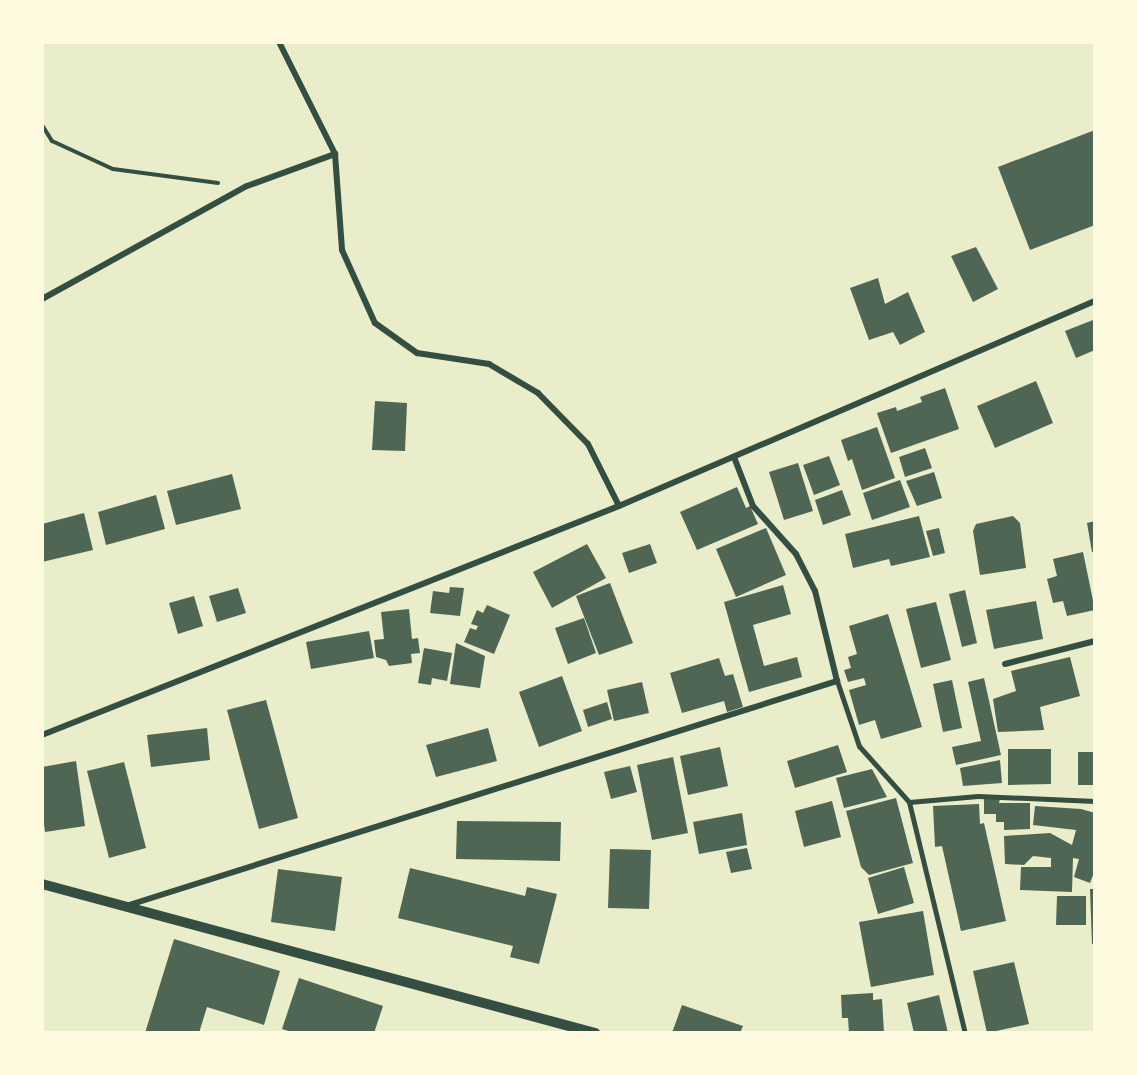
<!DOCTYPE html>
<html>
<head>
<meta charset="utf-8">
<style>
	body { margin:0 }
	#map { position:relative; width:1137px; height:1075px; overflow:hidden; background:#e9edc9; font-family:"DejaVu Sans",sans-serif }
	div>[style] { position:absolute }
	[style*='--x'] { left:calc(var(--x)*1px); top:calc(var(--y)*1px); width:calc(var(--w)*1px); rotate:calc(var(--a)*1deg) }
	.building>* { inset:0; background:#4f6655 }
	.path>* { height:4px; margin:-2px; padding:0 2px; transform-origin:2px; border-radius:2px; background:#344e41 }
	.pedestrian>* { height:5px; margin:-2.5px; padding:0 2.5px; transform-origin:2.5px; border-radius:2.5px; background:#344e41 }
	.minor>* { height:6px; margin:-3px; padding:0 3px; transform-origin:3px; border-radius:3px; background:#344e41 }
	.tertiary>* { height:10px; margin:-5px; padding:0 5px; transform-origin:5px; border-radius:5px; background:#344e41 }
	span { translate:-50% -50%; white-space:nowrap; text-align:center; line-height:1.15; -webkit-text-stroke:4.5px #fefae0; paint-order:stroke }
	.frame { position:absolute; inset:0; border:44px solid #fefae0; pointer-events:none }
</style>
</head>
<body>
<div id="map">
	<div class="building">
		<div style="clip-path:polygon(1095px 130px,1095px 225px,1030px 250px,998px 167px)"></div>
		<div style="clip-path:polygon(976px 247px,998px 289px,973px 302px,951px 256px)"></div>
		<div style="clip-path:polygon(878px 278px,885px 304px,908px 292px,925px 332px,900px 345px,893px 332px,869px 340px,850px 288px)"></div>
		<div style="clip-path:polygon(1093px 320px,1095px 350px,1076px 358px,1065px 331px)"></div>
		<div style="clip-path:polygon(1036px 381px,1053px 423px,995px 448px,977px 406px)"></div>
		<div style="clip-path:polygon(945px 388px,959px 429px,891px 453px,877px 413px,896px 407px,897px 411px,922px 402px,920px 397px)"></div>
		<div style="clip-path:polygon(375px 401px,407px 403px,405px 451px,372px 450px)"></div>
		<div style="clip-path:polygon(877px 427px,895px 478px,862px 490px,852px 459px,848px 461px,841px 440px)"></div>
		<div style="clip-path:polygon(925px 448px,932px 468px,905px 477px,899px 457px)"></div>
		<div style="clip-path:polygon(829px 456px,840px 485px,814px 495px,803px 465px)"></div>
		<div style="clip-path:polygon(798px 463px,813px 511px,784px 520px,769px 472px)"></div>
		<div style="clip-path:polygon(934px 472px,942px 498px,917px 506px,906px 481px)"></div>
		<div style="clip-path:polygon(232px 474px,241px 509px,176px 525px,167px 491px)"></div>
		<div style="clip-path:polygon(900px 480px,910px 507px,872px 520px,863px 493px)"></div>
		<div style="clip-path:polygon(737px 487px,746px 508px,750px 506px,758px 524px,697px 550px,680px 512px)"></div>
		<div style="clip-path:polygon(842px 490px,851px 515px,823px 525px,815px 500px)"></div>
		<div style="clip-path:polygon(156px 495px,165px 529px,106px 545px,98px 512px)"></div>
		<div style="clip-path:polygon(84px 513px,93px 550px,42px 562px,42px 524px)"></div>
		<div style="clip-path:polygon(919px 516px,930px 557px,891px 566px,889px 559px,853px 568px,845px 534px)"></div>
		<div style="clip-path:polygon(1013px 516px,1020px 523px,1026px 568px,980px 575px,973px 531px,976px 524px)"></div>
		<div style="clip-path:polygon(1095px 521px,1095px 552px,1092px 552px,1087px 523px)"></div>
		<div style="clip-path:polygon(766px 528px,786px 575px,736px 597px,716px 549px)"></div>
		<div style="clip-path:polygon(939px 528px,945px 553px,933px 556px,926px 531px)"></div>
		<div style="clip-path:polygon(587px 544px,606px 578px,552px 608px,533px 572px)"></div>
		<div style="clip-path:polygon(650px 544px,657px 563px,629px 573px,622px 553px)"></div>
		<div style="clip-path:polygon(1083px 552px,1095px 610px,1067px 616px,1063px 601px,1053px 603px,1047px 579px,1057px 576px,1053px 559px)"></div>
		<div style="clip-path:polygon(610px 583px,633px 643px,599px 655px,576px 596px)"></div>
		<div style="clip-path:polygon(783px 585px,791px 614px,753px 625px,764px 666px,797px 657px,802px 677px,749px 692px,724px 602px)"></div>
		<div style="clip-path:polygon(450px 587px,464px 588px,460px 616px,430px 613px,433px 591px,449px 593px)"></div>
		<div style="clip-path:polygon(238px 588px,246px 613px,217px 622px,209px 596px)"></div>
		<div style="clip-path:polygon(965px 590px,977px 643px,962px 647px,949px 594px)"></div>
		<div style="clip-path:polygon(194px 596px,203px 626px,178px 634px,169px 603px)"></div>
		<div style="clip-path:polygon(1036px 601px,1043px 639px,994px 649px,986px 610px)"></div>
		<div style="clip-path:polygon(936px 602px,951px 660px,921px 668px,906px 609px)"></div>
		<div style="clip-path:polygon(487px 605px,510px 615px,494px 654px,464px 642px,470px 628px,476px 630px,478px 626px,471px 624px,477px 610px,483px 613px)"></div>
		<div style="clip-path:polygon(409px 609px,412px 639px,418px 638px,420px 653px,411px 654px,412px 663px,389px 666px,386px 660px,376px 657px,374px 640px,384px 639px,381px 612px)"></div>
		<div style="clip-path:polygon(888px 614px,922px 727px,881px 739px,875px 720px,859px 725px,849px 690px,866px 685px,864px 678px,848px 682px,844px 670px,851px 668px,848px 657px,857px 654px,849px 626px)"></div>
		<div style="clip-path:polygon(584px 618px,596px 653px,568px 664px,555px 628px)"></div>
		<div style="clip-path:polygon(369px 631px,374px 658px,311px 669px,306px 642px)"></div>
		<div style="clip-path:polygon(456px 643px,485px 656px,480px 688px,450px 684px)"></div>
		<div style="clip-path:polygon(424px 648px,452px 653px,447px 681px,432px 678px,431px 685px,418px 683px)"></div>
		<div style="clip-path:polygon(1070px 657px,1080px 696px,1040px 707px,1044px 730px,998px 732px,993px 699px,1016px 691px,1011px 671px)"></div>
		<div style="clip-path:polygon(719px 658px,725px 676px,733px 674px,743px 707px,727px 712px,724px 701px,682px 713px,670px 673px)"></div>
		<div style="clip-path:polygon(562px 676px,582px 731px,539px 747px,519px 692px)"></div>
		<div style="clip-path:polygon(984px 678px,1001px 755px,956px 765px,952px 747px,981px 741px,968px 682px)"></div>
		<div style="clip-path:polygon(952px 680px,962px 728px,943px 732px,933px 684px)"></div>
		<div style="clip-path:polygon(642px 682px,649px 713px,614px 721px,607px 690px)"></div>
		<div style="clip-path:polygon(266px 700px,298px 818px,259px 829px,227px 710px)"></div>
		<div style="clip-path:polygon(607px 702px,612px 719px,588px 727px,583px 710px)"></div>
		<div style="clip-path:polygon(207px 728px,210px 760px,151px 767px,147px 735px)"></div>
		<div style="clip-path:polygon(488px 728px,497px 761px,436px 777px,426px 745px)"></div>
		<div style="clip-path:polygon(838px 745px,847px 772px,795px 788px,787px 761px)"></div>
		<div style="clip-path:polygon(720px 747px,728px 786px,688px 795px,680px 756px)"></div>
		<div style="clip-path:polygon(1008px 749px,1051px 749px,1051px 784px,1008px 785px)"></div>
		<div style="clip-path:polygon(1078px 752px,1095px 752px,1095px 785px,1078px 785px)"></div>
		<div style="clip-path:polygon(673px 757px,688px 833px,652px 840px,637px 765px)"></div>
		<div style="clip-path:polygon(1000px 760px,1002px 783px,963px 786px,960px 768px)"></div>
		<div style="clip-path:polygon(76px 761px,85px 826px,45px 832px,42px 810px,42px 767px)"></div>
		<div style="clip-path:polygon(124px 762px,146px 848px,109px 858px,87px 771px)"></div>
		<div style="clip-path:polygon(630px 766px,637px 792px,611px 799px,604px 772px)"></div>
		<div style="clip-path:polygon(872px 769px,887px 797px,844px 808px,836px 778px)"></div>
		<div style="clip-path:polygon(896px 798px,913px 863px,869px 875px,861px 867px,846px 811px)"></div>
		<div style="clip-path:polygon(984px 799px,1000px 799px,999px 803px,1030px 803px,1030px 829px,1004px 830px,1004px 822px,996px 822px,996px 814px,984px 814px)"></div>
		<div style="clip-path:polygon(832px 801px,841px 837px,804px 847px,795px 811px)"></div>
		<div style="clip-path:polygon(979px 804px,980px 824px,984px 823px,1006px 921px,961px 931px,942px 846px,935px 847px,933px 806px)"></div>
		<div style="clip-path:polygon(1035px 806px,1081px 809px,1095px 813px,1095px 870px,1090px 883px,1074px 877px,1079px 859px,1073px 858px,1072px 892px,1020px 890px,1021px 867px,1051px 867px,1051px 858px,1033px 856px,1024px 865px,1005px 864px,1004px 836px,1050px 833px,1072px 845px,1076px 830px,1033px 825px)"></div>
		<div style="clip-path:polygon(742px 813px,747px 845px,699px 854px,693px 822px)"></div>
		<div style="clip-path:polygon(457px 821px,561px 822px,560px 861px,456px 859px)"></div>
		<div style="clip-path:polygon(747px 848px,752px 869px,731px 873px,726px 852px)"></div>
		<div style="clip-path:polygon(610px 849px,651px 850px,649px 909px,608px 908px)"></div>
		<div style="clip-path:polygon(904px 867px,914px 903px,878px 914px,868px 878px)"></div>
		<div style="clip-path:polygon(410px 868px,525px 896px,527px 887px,557px 894px,539px 964px,510px 957px,513px 946px,398px 918px)"></div>
		<div style="clip-path:polygon(278px 869px,342px 877px,335px 931px,271px 922px)"></div>
		<div style="clip-path:polygon(1090px 889px,1095px 889px,1095px 944px,1092px 944px)"></div>
		<div style="clip-path:polygon(1057px 896px,1086px 896px,1086px 925px,1056px 925px)"></div>
		<div style="clip-path:polygon(923px 911px,934px 975px,871px 987px,859px 922px)"></div>
		<div style="clip-path:polygon(174px 939px,280px 971px,264px 1025px,207px 1007px,199px 1033px,145px 1033px)"></div>
		<div style="clip-path:polygon(1014px 962px,1029px 1024px,987px 1033px,973px 971px)"></div>
		<div style="clip-path:polygon(299px 978px,383px 1006px,374px 1033px,295px 1033px,282px 1029px)"></div>
		<div style="clip-path:polygon(873px 993px,873px 1000px,882px 999px,884px 1033px,849px 1033px,848px 1018px,842px 1018px,841px 995px)"></div>
		<div style="clip-path:polygon(939px 995px,948px 1033px,914px 1033px,907px 1003px)"></div>
		<div style="clip-path:polygon(682px 1005px,743px 1026px,740px 1033px,672px 1033px)"></div>
	</div>
	<div class="path">
		<div style="--x:42;--y:125;--w:19;--a:58"></div>
		<div style="--x:52;--y:141;--w:67;--a:24.7"></div>
		<div style="--x:113;--y:169;--w:106;--a:7.6"></div>
	</div>
	<div class="pedestrian">
		<div style="--x:837;--y:681;--w:69;--a:71.3"></div>
		<div style="--x:859;--y:746;--w:75;--a:48.2"></div>
		<div style="--x:909;--y:802;--w:238;--a:76.4"></div>
		<div style="--x:909;--y:802;--w:69;--a:-5"></div>
		<div style="--x:978;--y:796;--w:117;--a:2.4"></div>
	</div>
	<div class="minor">
		<div style="--x:279;--y:42;--w:125;--a:63.4"></div>
		<div style="--x:335;--y:154;--w:96;--a:85.8"></div>
		<div style="--x:342;--y:250;--w:80;--a:65.7"></div>
		<div style="--x:375;--y:323;--w:52;--a:35.5"></div>
		<div style="--x:417;--y:353;--w:73;--a:8.7"></div>
		<div style="--x:489;--y:364;--w:57;--a:30.6"></div>
		<div style="--x:538;--y:393;--w:71;--a:45.6"></div>
		<div style="--x:588;--y:444;--w:69;--a:63.4"></div>
		<div style="--x:42;--y:299;--w:234;--a:-28.9"></div>
		<div style="--x:247;--y:186;--w:94;--a:-20"></div>
		<div style="--x:1005;--y:664;--w:93;--a:-14.3"></div>
		<div style="--x:42;--y:735;--w:621;--a:-21.65"></div>
		<div style="--x:619;--y:506;--w:518;--a:-23.3"></div>
		<div style="--x:129;--y:905;--w:743;--a:-17.56"></div>
		<div style="--x:837;--y:681;--w:93;--a:-103.7"></div>
		<div style="--x:815;--y:591;--w:42;--a:-117.2"></div>
		<div style="--x:796;--y:554;--w:64;--a:-131.9"></div>
		<div style="--x:753;--y:506;--w:53;--a:-111.2"></div>
	</div>
	<div class="tertiary">
		<div style="--x:42;--y:884;--w:573;--a:15.08"></div>
	</div>
	<div class="frame"></div>
</div>
</body>
</html>
